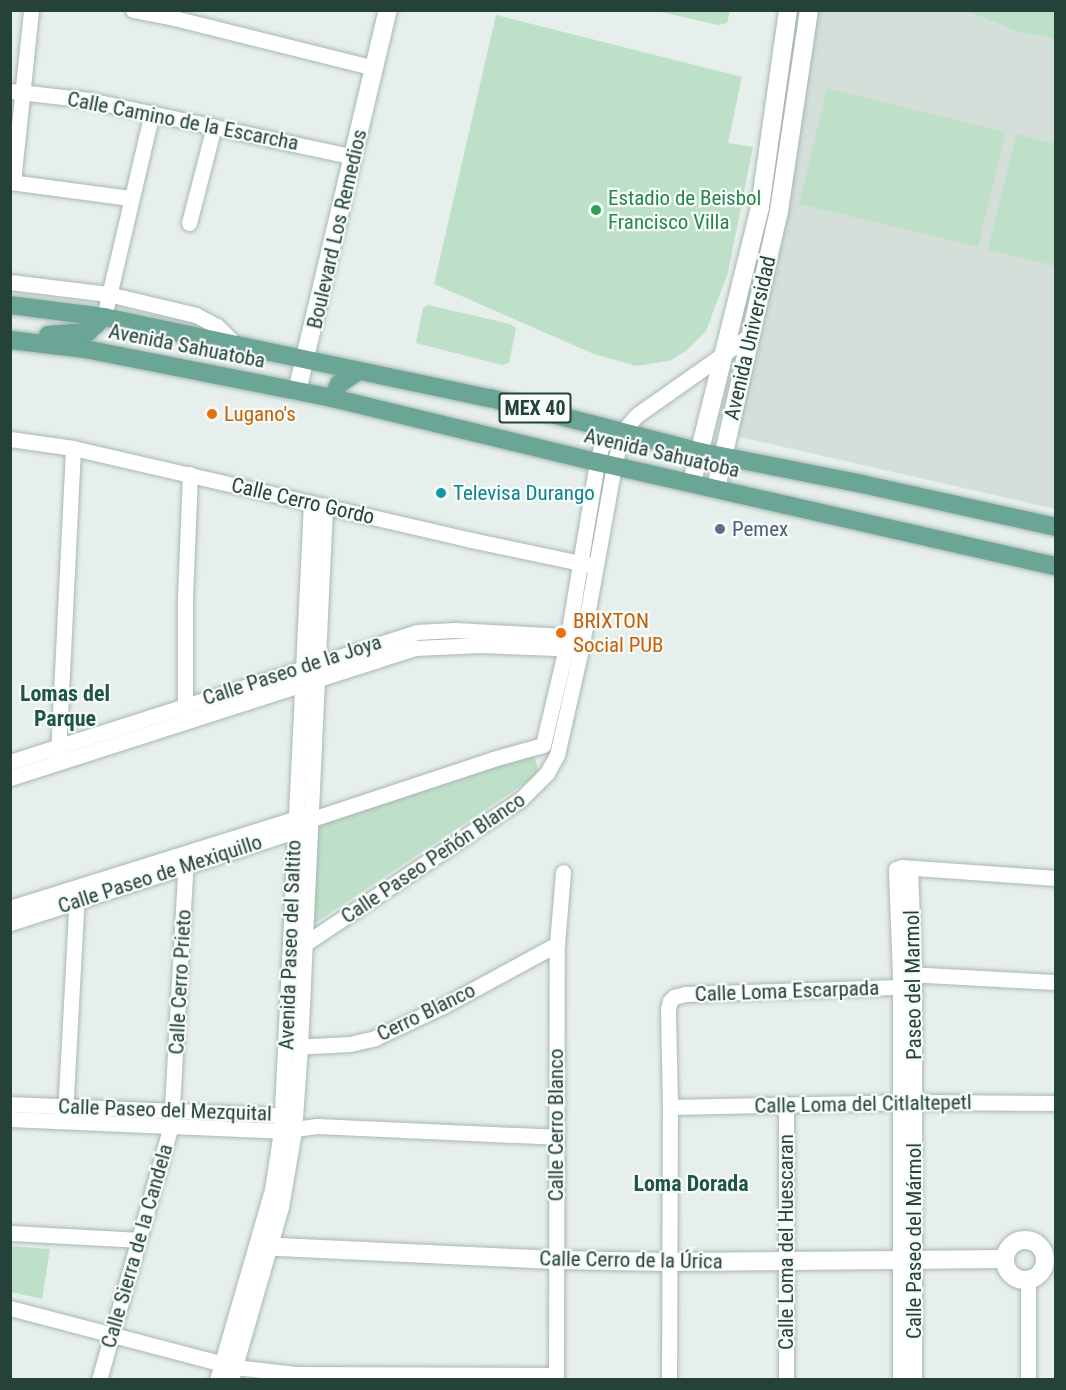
<!DOCTYPE html>
<html>
<head>
<meta charset="utf-8">
<style>
	body { margin:0 }
	#map { position:relative; width:1066px; height:1390px; overflow:hidden; background:#e6efeb; font-family:"Roboto Condensed",sans-serif }
	div>[style] { position:absolute }
	[style*='--x'] { left:calc(var(--x)*1px); top:calc(var(--y)*1px); width:calc(var(--w)*1px); rotate:calc(var(--a)*1deg) }
	.built>* { inset:0; background:#d4dfda }
	.green>* { inset:0; background:#bfe0c8 }
	.roads { filter:drop-shadow(0 0 2px #a8b8b2) drop-shadow(0 0 2px #a8b8b2) }
	.street>* { height:15px; margin:-7.5px; padding:0 7.5px; transform-origin:7.5px; border-radius:7.5px; background:#fff }
	.secondary>* { height:18px; margin:-9px; padding:0 9px; transform-origin:9px; border-radius:9px; background:#fff }
	.secondary>.ring { margin:-9px; padding:0; box-sizing:content-box; background:none; border:18px solid #fff; border-radius:50% }
	.primary>* { height:18px; margin:-9px; padding:0 9px; transform-origin:9px; border-radius:9px; background:#6aa596 }
	.dots>* { width:16px; height:16px; translate:-50% -50%; box-sizing:border-box; border:3px solid #f7fbf9; border-radius:50% }
	span { translate:-50% -50%; white-space:nowrap; text-align:center; line-height:1.15; -webkit-text-stroke:4.5px #f7fbf9; paint-order:stroke }
	.shield-label span { padding:2px 4px; background:#f7fbf9; border:2px solid; border-radius:4px; -webkit-text-stroke-width:0 }
	.shield-label { font-size:20px; color:#24423a; font-weight:700 }
	.street-label { font-size:21px; color:#24423a }
	.leisure-label { font-size:21px; color:#27864d }
	.left { translate:0 -50%; text-align:left }
	.food-label { font-size:21px; color:#c56008 }
	.culture-label { font-size:21px; color:#0d838f }
	.service-label { font-size:21px; color:#4e5e75 }
	.neighbourhood-label { font-size:22px; color:#1f5548; font-weight:700 }
	.frame { position:absolute; inset:0; border:12px solid #24423a; pointer-events:none }
</style>
</head>
<body>
<div id="map">
	<div class="built">
		<div style="clip-path:polygon(813px 11px,1055px 11px,1055px 509px,731px 435px)"></div>
	</div>
	<div class="green">
		<div style="clip-path:polygon(657px 11px,730px 11px,727px 23px,718px 25px)"></div>
		<div style="clip-path:polygon(967px 11px,1055px 11px,1055px 38px,1021px 33px)"></div>
		<div style="clip-path:polygon(496px 15px,742px 77px,728px 143px,753px 147px,728px 273px,706px 331px,686px 351px,669px 361px,636px 366px,594px 354px,434px 284px)"></div>
		<div style="clip-path:polygon(827px 88px,1006px 132px,978px 247px,799px 204px)"></div>
		<div style="clip-path:polygon(1016px 134px,1055px 144px,1055px 266px,988px 250px)"></div>
		<div style="clip-path:polygon(428px 305px,510px 324px,516px 328px,509px 363px,502px 365px,416px 343px,423px 308px)"></div>
		<div style="clip-path:polygon(534px 754px,539px 774px,309px 927px,313px 825px)"></div>
		<div style="clip-path:polygon(11px 1246px,50px 1249px,42px 1299px,11px 1292px)"></div>
	</div>
	<div class="roads">
		<div class="street">
			<div style="--x:133;--y:10;--w:38;--a:11"></div>
			<div style="--x:170;--y:17;--w:210;--a:14"></div>
			<div style="--x:10;--y:91;--w:80;--a:6.5"></div>
			<div style="--x:89;--y:100;--w:271;--a:12.1"></div>
			<div style="--x:10;--y:182;--w:121;--a:7.6"></div>
			<div style="--x:13;--y:182;--w:173;--a:-84"></div>
			<div style="--x:189;--y:223;--w:100;--a:-75.5"></div>
			<div style="--x:10;--y:282;--w:99;--a:7"></div>
			<div style="--x:108;--y:294;--w:90;--a:13.4"></div>
			<div style="--x:196;--y:315;--w:24;--a:28"></div>
			<div style="--x:217;--y:326;--w:27;--a:45"></div>
			<div style="--x:104;--y:317;--w:210;--a:-76.8"></div>
			<div style="--x:10;--y:439;--w:64;--a:8.1"></div>
			<div style="--x:73;--y:448;--w:408;--a:13"></div>
			<div style="--x:471;--y:540;--w:126;--a:11.9"></div>
			<div style="--x:185;--y:712;--w:114;--a:-90"></div>
			<div style="--x:185;--y:598;--w:124;--a:-87.7"></div>
			<div style="--x:543;--y:745;--w:100;--a:-76.7"></div>
			<div style="--x:566;--y:648;--w:189;--a:-80.5"></div>
			<div style="--x:597;--y:462;--w:36;--a:-74"></div>
			<div style="--x:58;--y:755;--w:307;--a:-87.2"></div>
			<div style="--x:10;--y:762;--w:427;--a:-17.7"></div>
			<div style="--x:417;--y:632;--w:38;--a:-3"></div>
			<div style="--x:455;--y:630;--w:128;--a:3.1"></div>
			<div style="--x:10;--y:778;--w:425;--a:-17.8"></div>
			<div style="--x:415;--y:648;--w:65;--a:-2.6"></div>
			<div style="--x:480;--y:645;--w:101;--a:2.3"></div>
			<div style="--x:309;--y:820;--w:194;--a:-18.3"></div>
			<div style="--x:493;--y:759;--w:52;--a:-15.6"></div>
			<div style="--x:910;--y:868;--w:106;--a:87.8"></div>
			<div style="--x:914;--y:974;--w:406;--a:90"></div>
			<div style="--x:10;--y:908;--w:308;--a:-17.4"></div>
			<div style="--x:10;--y:923;--w:309;--a:-17.9"></div>
			<div style="--x:300;--y:947;--w:266;--a:-33.8"></div>
			<div style="--x:521;--y:799;--w:37;--a:-45"></div>
			<div style="--x:547;--y:773;--w:21;--a:-61"></div>
			<div style="--x:557;--y:755;--w:109;--a:-77.2"></div>
			<div style="--x:581;--y:649;--w:187;--a:-79.8"></div>
			<div style="--x:614;--y:465;--w:35;--a:-75"></div>
			<div style="--x:623;--y:431;--w:21;--a:-49"></div>
			<div style="--x:637;--y:415;--w:137;--a:-35.2"></div>
			<div style="--x:906;--y:974;--w:150;--a:3.1"></div>
			<div style="--x:292;--y:1047;--w:58;--a:-3"></div>
			<div style="--x:350;--y:1044;--w:26;--a:-13"></div>
			<div style="--x:375;--y:1038;--w:75;--a:-25.2"></div>
			<div style="--x:443;--y:1006;--w:130;--a:-28.5"></div>
			<div style="--x:10;--y:1104;--w:282;--a:2.4"></div>
			<div style="--x:786;--y:1104;--w:276;--a:90"></div>
			<div style="--x:670;--y:1107;--w:244;--a:-1.2"></div>
			<div style="--x:914;--y:1102;--w:142;--a:0.4"></div>
			<div style="--x:65;--y:1115;--w:224;--a:-86.9"></div>
			<div style="--x:10;--y:1119;--w:271;--a:2.5"></div>
			<div style="--x:281;--y:1131;--w:36;--a:-8"></div>
			<div style="--x:317;--y:1126;--w:239;--a:2.6"></div>
			<div style="--x:10;--y:1233;--w:128;--a:3.1"></div>
			<div style="--x:1028;--y:1280;--w:100;--a:90"></div>
			<div style="--x:10;--y:1308;--w:233;--a:14.7"></div>
			<div style="--x:235;--y:1367;--w:61;--a:6.5"></div>
			<div style="--x:296;--y:1374;--w:260;--a:0.2"></div>
			<div style="--x:99;--y:1380;--w:265;--a:-74.2"></div>
			<div style="--x:171;--y:1125;--w:272;--a:-86.8"></div>
			<div style="--x:217;--y:1380;--w:198;--a:-73.9"></div>
			<div style="--x:272;--y:1190;--w:60;--a:-81.3"></div>
			<div style="--x:281;--y:1131;--w:629;--a:-87.27"></div>
			<div style="--x:231;--y:1380;--w:180;--a:-73.9"></div>
			<div style="--x:281;--y:1207;--w:77;--a:-80.3"></div>
			<div style="--x:294;--y:1131;--w:84;--a:-85.9"></div>
			<div style="--x:300;--y:1047;--w:542;--a:-87.35"></div>
			<div style="--x:556;--y:1380;--w:436;--a:-89.9"></div>
			<div style="--x:557;--y:944;--w:72;--a:-85.2"></div>
			<div style="--x:669;--y:1380;--w:273;--a:-89.8"></div>
			<div style="--x:670;--y:1107;--w:98;--a:-91.2"></div>
			<div style="--x:668;--y:1009;--w:8;--a:-76"></div>
			<div style="--x:670;--y:1001;--w:6;--a:-45"></div>
			<div style="--x:674;--y:997;--w:11;--a:-15"></div>
			<div style="--x:685;--y:994;--w:215;--a:-1.9"></div>
			<div style="--x:900;--y:1380;--w:405;--a:-90"></div>
			<div style="--x:900;--y:975;--w:106;--a:-92.2"></div>
			<div style="--x:896;--y:869;--w:6;--a:-18"></div>
			<div style="--x:902;--y:867;--w:154;--a:4.1"></div>
		</div>
		<div class="secondary">
			<div style="--x:297;--y:391;--w:392;--a:-76.6"></div>
			<div style="--x:692;--y:482;--w:283;--a:-76.1"></div>
			<div style="--x:760;--y:207;--w:199;--a:-81.9"></div>
			<div style="--x:716;--y:488;--w:284;--a:-77.2"></div>
			<div style="--x:779;--y:211;--w:203;--a:-81.5"></div>
			<div class="ring" style="left:1005px;top:1240px;width:22px;height:22px"></div>
			<div style="--x:258;--y:1246;--w:297;--a:2.7"></div>
			<div style="--x:555;--y:1260;--w:114;--a:1"></div>
			<div style="--x:669;--y:1262;--w:336;--a:-0.5"></div>
		</div>
		<div class="primary">
			<div style="--x:10;--y:305;--w:95;--a:7.3"></div>
			<div style="--x:104;--y:317;--w:394;--a:11.9"></div>
			<div style="--x:490;--y:398;--w:218;--a:14.4"></div>
			<div style="--x:701;--y:452;--w:164;--a:11.2"></div>
			<div style="--x:862;--y:484;--w:199;--a:12.5"></div>
			<div style="--x:48;--y:335;--w:40;--a:-4.3"></div>
			<div style="--x:88;--y:332;--w:22;--a:-43"></div>
			<div style="--x:10;--y:340;--w:76;--a:6.8"></div>
			<div style="--x:85;--y:349;--w:252;--a:11.2"></div>
			<div style="--x:332;--y:398;--w:273;--a:13.6"></div>
			<div style="--x:597;--y:462;--w:471;--a:12.8"></div>
			<div style="--x:332;--y:398;--w:16;--a:-63"></div>
			<div style="--x:339;--y:384;--w:22;--a:-34"></div>
		</div>
	</div>
	<div class="dots">
		<div style="left:596px;top:210px;background:#2e9e5b"></div>
		<div style="left:212px;top:414px;background:#e8710a"></div>
		<div style="left:441px;top:493px;background:#0f9aa8"></div>
		<div style="left:720px;top:529px;background:#5c6f8a"></div>
		<div style="left:561px;top:633px;background:#e8710a"></div>
	</div>
	<div class="shield-label">
		<span style="left:535px;top:408px">MEX 40</span>
	</div>
	<div class="street-label">
		<span style="left:183px;top:121px;rotate:11deg">Calle Camino de la Escarcha</span>
		<span style="left:337px;top:229px;rotate:-77deg">Boulevard Los Remedios</span>
		<span style="left:750px;top:338px;rotate:-77deg">Avenida Universidad</span>
		<span style="left:187px;top:346px;rotate:11deg">Avenida Sahuatoba</span>
		<span style="left:662px;top:453px;rotate:13deg">Avenida Sahuatoba</span>
		<span style="left:303px;top:501px;rotate:13deg">Calle Cerro Gordo</span>
		<span style="left:292px;top:670px;rotate:-18deg">Calle Paseo de la Joya</span>
		<span style="left:433px;top:858px;rotate:-34deg">Calle Paseo Peñón Blanco</span>
		<span style="left:160px;top:874px;rotate:-18deg">Calle Paseo de Mexiquillo</span>
		<span style="left:290px;top:945px;rotate:-88deg">Avenida Paseo del Saltito</span>
		<span style="left:180px;top:982px;rotate:-87deg">Calle Cerro Prieto</span>
		<span style="left:913px;top:985px;rotate:-91deg">Paseo del Marmol</span>
		<span style="left:787px;top:991px;rotate:-2deg">Calle Loma Escarpada</span>
		<span style="left:426px;top:1012px;rotate:-26deg">Cerro Blanco</span>
		<span style="left:863px;top:1104px;rotate:-1deg">Calle Loma del Citlaltepetl</span>
		<span style="left:165px;top:1110px;rotate:2deg">Calle Paseo del Mezquital</span>
		<span style="left:556px;top:1125px;rotate:-90deg">Calle Cerro Blanco</span>
		<span style="left:914px;top:1241px;rotate:-90deg">Calle Paseo del Mármol</span>
		<span style="left:786px;top:1242px;rotate:-90deg">Calle Loma del Huescaran</span>
		<span style="left:137px;top:1246px;rotate:-74deg">Calle Sierra de la Candela</span>
		<span style="left:631px;top:1260px;rotate:1deg">Calle Cerro de la Úrica</span>
	</div>
	<div class="leisure-label">
		<span class="left" style="left:608px;top:210px">Estadio de Beisbol<br>Francisco Villa</span>
	</div>
	<div class="food-label">
		<span class="left" style="left:224px;top:414px">Lugano's</span>
		<span class="left" style="left:573px;top:633px">BRIXTON<br>Social PUB</span>
	</div>
	<div class="culture-label">
		<span class="left" style="left:453px;top:493px">Televisa Durango</span>
	</div>
	<div class="service-label">
		<span class="left" style="left:732px;top:529px">Pemex</span>
	</div>
	<div class="neighbourhood-label">
		<span style="left:65px;top:706px">Lomas del<br>Parque</span>
		<span style="left:691px;top:1184px">Loma Dorada</span>
	</div>
	<div class="frame"></div>
</div>
</body>
</html>
